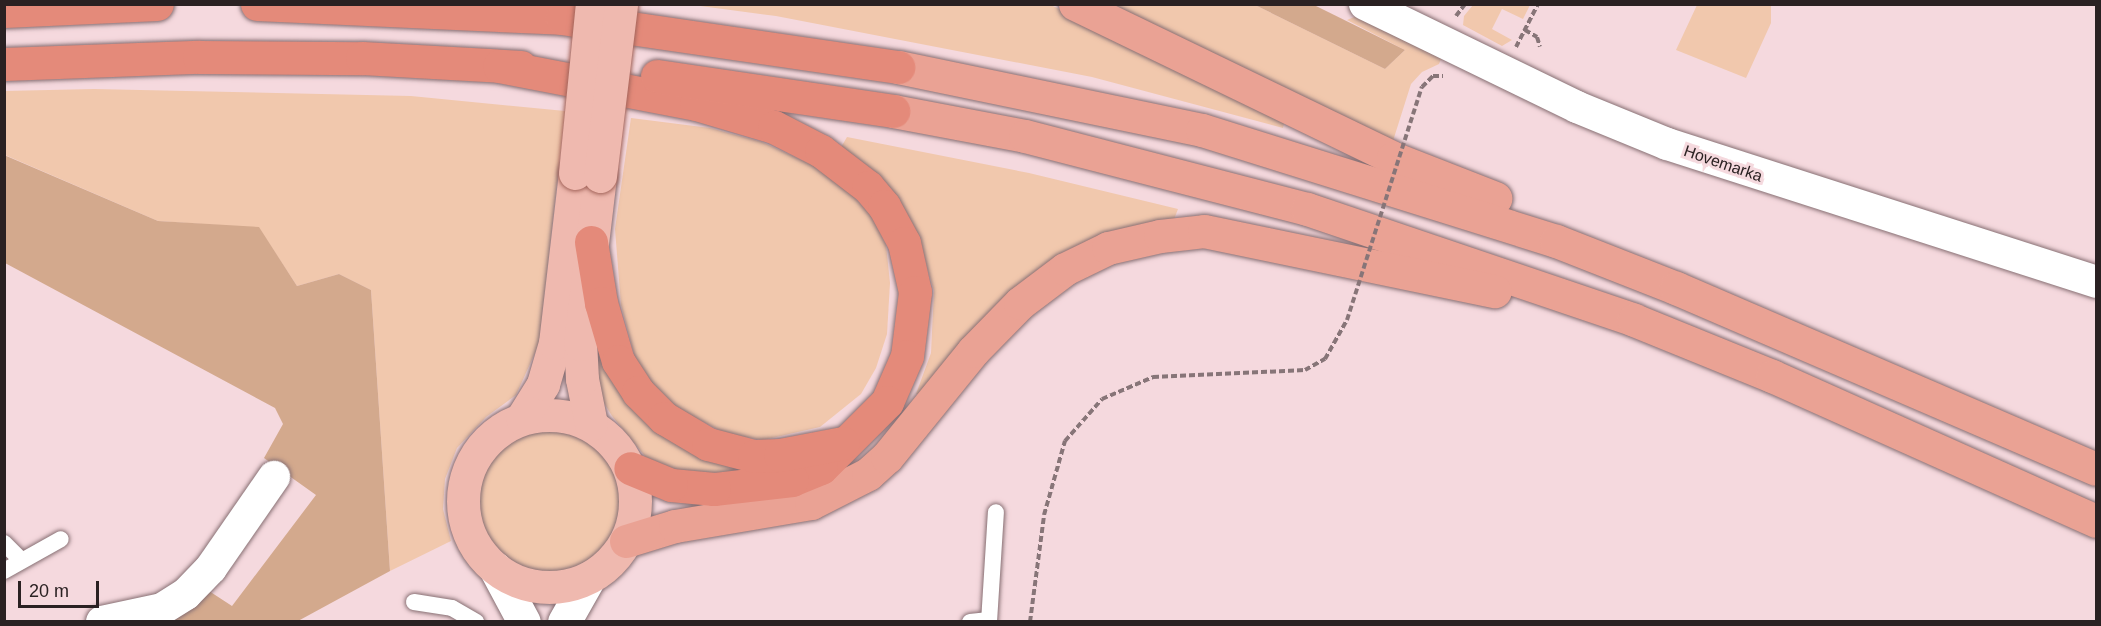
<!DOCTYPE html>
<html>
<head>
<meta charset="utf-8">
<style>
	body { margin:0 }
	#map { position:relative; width:2101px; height:626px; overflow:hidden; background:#f5d9de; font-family:Helvetica,sans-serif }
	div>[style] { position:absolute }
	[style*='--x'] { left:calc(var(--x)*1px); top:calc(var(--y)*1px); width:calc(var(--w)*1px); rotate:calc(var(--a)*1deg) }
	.green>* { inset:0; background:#f1c8ad }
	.round { border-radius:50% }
	.forest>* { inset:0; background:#d3a98d }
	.path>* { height:4px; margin-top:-2px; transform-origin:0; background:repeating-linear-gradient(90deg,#877578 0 6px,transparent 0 9px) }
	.roads { filter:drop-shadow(0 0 2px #876f73) drop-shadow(0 0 2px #876f73) }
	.service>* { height:16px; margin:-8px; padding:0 8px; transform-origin:8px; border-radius:8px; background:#fff }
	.minor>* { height:32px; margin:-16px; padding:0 16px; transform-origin:16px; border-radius:16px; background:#fff }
	.secondary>* { height:33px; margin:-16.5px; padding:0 16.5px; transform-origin:16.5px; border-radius:16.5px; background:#fff }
	.primary>* { height:33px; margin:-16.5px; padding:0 16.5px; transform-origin:16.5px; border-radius:16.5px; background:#efb9af }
	.primary>.ring { margin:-16.5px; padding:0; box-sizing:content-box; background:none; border:33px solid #efb9af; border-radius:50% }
	.trunk>* { height:33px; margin:-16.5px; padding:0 16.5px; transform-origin:16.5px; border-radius:16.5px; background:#eaa294 }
	.motorway>* { height:33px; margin:-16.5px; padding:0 16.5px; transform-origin:16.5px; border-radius:16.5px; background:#e48a7a }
	.path-bridge>* { height:4px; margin-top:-2px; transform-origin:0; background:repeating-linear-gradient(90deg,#877578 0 6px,transparent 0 9px) }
	.bridges { filter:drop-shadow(0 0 2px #a3655b) drop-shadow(0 0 2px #a3655b) }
	.primary-bridge>* { height:33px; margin:-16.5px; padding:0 16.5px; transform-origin:16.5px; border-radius:16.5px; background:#efb9af }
	span { translate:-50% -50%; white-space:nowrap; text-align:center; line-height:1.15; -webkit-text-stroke:6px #f5d9de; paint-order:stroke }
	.street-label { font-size:16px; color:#2a2122 }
	.frame { position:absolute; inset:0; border:6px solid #2a2122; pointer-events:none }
	.scale { position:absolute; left:18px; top:581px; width:81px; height:27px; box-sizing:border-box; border:3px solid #2a2122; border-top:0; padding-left:8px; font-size:18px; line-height:21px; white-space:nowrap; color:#2a2122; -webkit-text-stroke:4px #f5d9de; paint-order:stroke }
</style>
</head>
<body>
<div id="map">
	<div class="green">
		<div style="clip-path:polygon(693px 5px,1051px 5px,1285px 119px,1283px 128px,1092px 77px,776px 16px)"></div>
		<div style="clip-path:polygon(1101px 5px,1255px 5px,1385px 69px,1405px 50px,1347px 20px,1359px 15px,1444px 51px,1439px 64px,1422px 72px,1411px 84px,1392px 144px)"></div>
		<div style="clip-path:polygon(1473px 5px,1473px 4px,1530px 5px,1523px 19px,1502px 9px,1492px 29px,1512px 40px,1502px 46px,1463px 25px,1464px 16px)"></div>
		<div style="clip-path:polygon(1697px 5px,1771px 5px,1771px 23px,1746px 78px,1676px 50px)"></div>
		<div style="clip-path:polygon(94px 89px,411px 96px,565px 111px,539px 344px,516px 395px,486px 417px,457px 448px,445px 479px,443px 509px,451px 541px,390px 571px,371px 290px,339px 274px,297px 286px,259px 228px,158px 221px,5px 155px,4px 91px)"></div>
		<div style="clip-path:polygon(631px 118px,710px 128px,762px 142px,810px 164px,847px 189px,872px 217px,886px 245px,890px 283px,887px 334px,876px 368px,861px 394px,820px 427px,763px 440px,727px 434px,670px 405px,637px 365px,621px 305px,615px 229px)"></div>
		<div style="clip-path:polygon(847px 137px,1029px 173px,1178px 209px,1173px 222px,1127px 230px,923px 394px,916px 394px,931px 353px,934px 291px,918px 236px,840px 149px)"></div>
		<div style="clip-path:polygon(595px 327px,598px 344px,755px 469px,685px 477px,649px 461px,612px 416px,593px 385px)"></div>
		<div class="round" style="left:474px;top:427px;width:148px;height:148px"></div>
	</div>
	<div class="forest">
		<div style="clip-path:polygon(1255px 5px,1314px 5px,1405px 50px,1385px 69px)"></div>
		<div style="clip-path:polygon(4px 155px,158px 221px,259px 227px,297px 286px,339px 274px,371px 290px,390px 571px,298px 621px,170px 621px,209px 591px,232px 606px,316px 495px,264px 458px,283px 424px,275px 408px,5px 263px)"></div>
	</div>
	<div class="path">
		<div style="--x:1456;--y:16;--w:15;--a:-53"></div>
		<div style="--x:1525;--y:30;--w:14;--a:30"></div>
		<div style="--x:1537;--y:37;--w:10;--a:73"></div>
		<div style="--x:1516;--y:47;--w:48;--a:-62.9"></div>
		<div style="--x:1422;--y:87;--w:16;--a:-45"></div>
		<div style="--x:1433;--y:76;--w:10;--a:0"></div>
		<div style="--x:1030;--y:622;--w:108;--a:-82.5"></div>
		<div style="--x:1044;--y:515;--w:77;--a:-74.2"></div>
		<div style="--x:1065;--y:441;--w:56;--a:-48.6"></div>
		<div style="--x:1102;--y:399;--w:56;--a:-23.3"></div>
		<div style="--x:1153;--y:377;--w:152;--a:-2.6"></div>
		<div style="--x:1305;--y:370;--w:23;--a:-29"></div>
		<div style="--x:1325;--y:359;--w:45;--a:-60.6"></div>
	</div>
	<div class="roads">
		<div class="service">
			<div style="--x:4;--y:543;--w:23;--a:45"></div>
			<div style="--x:4;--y:571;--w:65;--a:-29.3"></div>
			<div style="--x:414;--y:602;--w:38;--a:9"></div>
			<div style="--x:452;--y:608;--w:28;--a:30"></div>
			<div style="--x:970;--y:622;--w:19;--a:-6"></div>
			<div style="--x:989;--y:622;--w:110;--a:-86.4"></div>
		</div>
		<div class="minor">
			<div style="--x:1365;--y:4;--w:236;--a:25.9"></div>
			<div style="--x:1577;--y:107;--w:97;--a:22.3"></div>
			<div style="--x:1667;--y:144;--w:451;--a:17.8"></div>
			<div style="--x:102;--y:622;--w:61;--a:-12.2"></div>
			<div style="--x:162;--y:609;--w:28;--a:-32"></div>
			<div style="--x:186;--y:594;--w:36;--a:-46"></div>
			<div style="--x:211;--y:568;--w:111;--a:-55.3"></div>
		</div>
		<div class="secondary">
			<div style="--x:495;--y:568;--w:61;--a:61.8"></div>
			<div style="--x:564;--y:622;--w:51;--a:-60.4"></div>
		</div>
		<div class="primary">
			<div class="ring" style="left:463px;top:415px;width:139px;height:139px"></div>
			<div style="--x:522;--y:418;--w:40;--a:-58"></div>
			<div style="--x:543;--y:384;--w:43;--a:-73.7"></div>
			<div style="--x:555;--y:343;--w:171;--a:-83.3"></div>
			<div style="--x:591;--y:424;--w:46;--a:-101.3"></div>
			<div style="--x:582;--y:379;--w:35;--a:-93"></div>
			<div style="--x:580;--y:344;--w:169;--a:-83.2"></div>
		</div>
		<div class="trunk">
			<div style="--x:1075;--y:4;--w:353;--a:25.8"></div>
			<div style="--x:1393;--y:158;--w:110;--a:21.4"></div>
			<div style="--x:898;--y:67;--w:310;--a:11.7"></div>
			<div style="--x:1202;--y:130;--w:371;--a:17.4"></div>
			<div style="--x:1556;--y:241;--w:129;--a:21.4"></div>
			<div style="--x:1676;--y:288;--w:457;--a:23.3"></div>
			<div style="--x:893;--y:111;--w:134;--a:10.7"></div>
			<div style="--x:1025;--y:136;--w:291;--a:14.5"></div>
			<div style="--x:1307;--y:209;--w:345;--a:18.7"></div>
			<div style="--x:1634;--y:320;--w:149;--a:22.1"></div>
			<div style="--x:1772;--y:376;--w:355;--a:24.1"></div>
			<div style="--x:626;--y:541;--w:51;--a:-17"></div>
			<div style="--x:675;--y:526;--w:138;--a:-9.6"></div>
			<div style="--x:811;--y:503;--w:64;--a:-27"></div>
			<div style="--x:868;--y:474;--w:25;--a:-42"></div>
			<div style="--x:887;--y:457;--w:136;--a:-50.9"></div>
			<div style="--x:973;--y:351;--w:67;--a:-45.6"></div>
			<div style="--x:1020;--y:303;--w:56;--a:-37.1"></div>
			<div style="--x:1065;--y:269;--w:48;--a:-26"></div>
			<div style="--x:1108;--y:248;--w:53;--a:-13"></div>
			<div style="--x:1160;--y:236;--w:44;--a:-6.5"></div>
			<div style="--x:1204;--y:231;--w:297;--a:11.7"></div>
		</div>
		<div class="motorway">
			<div style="--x:257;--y:4;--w:305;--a:2.6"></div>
			<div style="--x:562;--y:18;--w:340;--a:8.3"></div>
			<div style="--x:4;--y:11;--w:153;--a:-2.6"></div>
			<div style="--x:4;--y:64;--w:195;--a:-2.1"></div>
			<div style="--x:199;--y:57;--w:163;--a:0.4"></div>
			<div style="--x:362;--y:58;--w:159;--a:3.2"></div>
			<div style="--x:499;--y:66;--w:201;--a:10.9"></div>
			<div style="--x:696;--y:104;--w:81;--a:16.4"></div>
			<div style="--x:774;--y:127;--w:53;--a:27.1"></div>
			<div style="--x:821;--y:151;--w:59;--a:37.5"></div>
			<div style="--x:868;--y:187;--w:25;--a:50"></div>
			<div style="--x:884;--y:206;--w:42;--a:61.6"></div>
			<div style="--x:904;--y:243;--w:50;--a:77.3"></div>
			<div style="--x:915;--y:292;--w:64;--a:97.1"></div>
			<div style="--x:907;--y:356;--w:50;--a:113.5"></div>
			<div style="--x:887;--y:402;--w:93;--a:135"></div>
			<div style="--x:821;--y:468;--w:31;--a:158"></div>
			<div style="--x:792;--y:480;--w:79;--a:173.4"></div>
			<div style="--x:714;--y:489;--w:43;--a:-174.7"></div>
			<div style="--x:671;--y:485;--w:44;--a:-157.5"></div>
			<div style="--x:657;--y:76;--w:239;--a:8.4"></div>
			<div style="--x:591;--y:242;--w:62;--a:80.7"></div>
			<div style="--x:601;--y:303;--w:60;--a:73.7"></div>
			<div style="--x:618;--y:361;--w:37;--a:57"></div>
			<div style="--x:638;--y:392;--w:37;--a:45"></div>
			<div style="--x:664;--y:418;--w:51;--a:30.6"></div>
			<div style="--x:708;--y:444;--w:48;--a:14.6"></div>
			<div style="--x:754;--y:456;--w:26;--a:-2"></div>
			<div style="--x:780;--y:455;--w:64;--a:-10.8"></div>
		</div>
	</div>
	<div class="path-bridge">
		<div style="--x:1347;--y:320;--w:245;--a:-72.2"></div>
	</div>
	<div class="bridges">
		<div class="primary-bridge">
			<div style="--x:575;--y:173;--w:170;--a:-84.3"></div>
			<div style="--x:600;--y:176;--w:173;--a:-83"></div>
		</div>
	</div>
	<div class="street-label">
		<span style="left:1723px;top:164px;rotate:19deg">Hovemarka</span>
	</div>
	<div class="frame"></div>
	<div class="scale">20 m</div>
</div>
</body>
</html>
